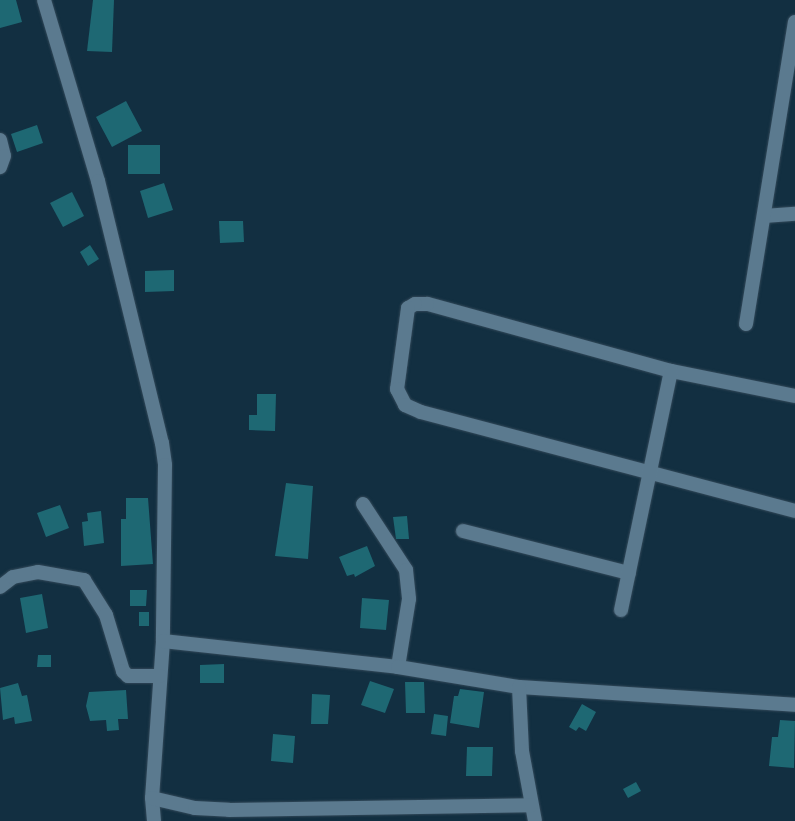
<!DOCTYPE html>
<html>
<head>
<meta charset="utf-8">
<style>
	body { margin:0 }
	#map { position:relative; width:795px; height:821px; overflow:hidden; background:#122f41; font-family:Barlow,sans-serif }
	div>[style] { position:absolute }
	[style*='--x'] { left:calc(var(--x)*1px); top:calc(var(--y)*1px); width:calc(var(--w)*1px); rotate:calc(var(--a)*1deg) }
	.building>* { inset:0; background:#1e6873 }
	.roads { filter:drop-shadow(0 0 1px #334959) drop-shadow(0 0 1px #334959) }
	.street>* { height:14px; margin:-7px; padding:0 7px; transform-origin:7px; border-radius:7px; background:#5b7a8f }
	span { translate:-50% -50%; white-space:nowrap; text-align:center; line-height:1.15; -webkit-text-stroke:4px #072537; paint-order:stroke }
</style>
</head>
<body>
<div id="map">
	<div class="building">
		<div style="clip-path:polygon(0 0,16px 0,22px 22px,0 28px)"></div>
		<div style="clip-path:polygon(93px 0,114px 0,112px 52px,87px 51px)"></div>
		<div style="clip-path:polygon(126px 101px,142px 131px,112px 147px,96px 117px)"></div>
		<div style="clip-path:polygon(37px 125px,43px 143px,17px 152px,11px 134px)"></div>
		<div style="clip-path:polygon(128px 145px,160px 145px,160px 174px,128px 174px)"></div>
		<div style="clip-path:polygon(164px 183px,173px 210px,148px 218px,140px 191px)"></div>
		<div style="clip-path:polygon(72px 192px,84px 216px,63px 227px,50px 203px)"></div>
		<div style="clip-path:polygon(219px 221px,243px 221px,244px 242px,220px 243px)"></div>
		<div style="clip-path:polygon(90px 245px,99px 259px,88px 266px,80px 252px)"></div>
		<div style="clip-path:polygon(174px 270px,174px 291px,145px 292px,145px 271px)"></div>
		<div style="clip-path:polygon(257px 394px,276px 394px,275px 431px,249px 430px,249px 415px,257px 415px)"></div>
		<div style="clip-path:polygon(286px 483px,313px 486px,308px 559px,275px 556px)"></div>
		<div style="clip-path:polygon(126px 498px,148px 498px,153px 564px,121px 566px,121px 519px,126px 519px)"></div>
		<div style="clip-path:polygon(60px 505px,69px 528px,46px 537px,37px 513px)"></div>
		<div style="clip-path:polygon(101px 511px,104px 543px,84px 546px,82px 522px,88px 521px,87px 513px)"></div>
		<div style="clip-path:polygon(407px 516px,409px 539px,396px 539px,393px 517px)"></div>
		<div style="clip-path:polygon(367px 546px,375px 566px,355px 577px,354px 574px,347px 576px,339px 557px)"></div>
		<div style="clip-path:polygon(130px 590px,147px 590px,146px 606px,130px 606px)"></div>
		<div style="clip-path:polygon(42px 594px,48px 628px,26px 633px,20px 598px)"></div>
		<div style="clip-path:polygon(362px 598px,389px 600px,386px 630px,360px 628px)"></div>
		<div style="clip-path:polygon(139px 612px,149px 612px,149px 626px,139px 626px)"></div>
		<div style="clip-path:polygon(38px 655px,51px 655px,51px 667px,37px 667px)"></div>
		<div style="clip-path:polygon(224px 664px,224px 683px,200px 683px,200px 665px)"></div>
		<div style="clip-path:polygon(370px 681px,394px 689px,385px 713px,361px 705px)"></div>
		<div style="clip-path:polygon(405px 682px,424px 682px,425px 713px,406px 713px)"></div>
		<div style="clip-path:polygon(18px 683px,22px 696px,27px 695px,32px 721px,15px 724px,14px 717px,3px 720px,0 688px)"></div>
		<div style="clip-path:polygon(460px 689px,484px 692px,479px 728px,450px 723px,454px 696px,458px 696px)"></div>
		<div style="clip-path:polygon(126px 690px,128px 719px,118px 719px,119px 730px,107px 731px,106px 720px,90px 721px,86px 706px,89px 692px)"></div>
		<div style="clip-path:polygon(312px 694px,330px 695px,328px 724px,311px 724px)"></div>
		<div style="clip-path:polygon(582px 704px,596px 712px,586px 731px,579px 727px,576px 731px,569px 727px)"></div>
		<div style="clip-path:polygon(434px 714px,448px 716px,446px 736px,431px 734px)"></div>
		<div style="clip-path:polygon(780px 720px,795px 721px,794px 768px,769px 766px,772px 737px,778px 737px)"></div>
		<div style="clip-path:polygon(273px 734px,295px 736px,293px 763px,271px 761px)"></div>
		<div style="clip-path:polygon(467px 747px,493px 747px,492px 776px,466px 776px)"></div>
		<div style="clip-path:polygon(636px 782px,641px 791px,628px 798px,623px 789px)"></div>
	</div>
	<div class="roads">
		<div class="street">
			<div style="--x:44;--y:0;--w:189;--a:73.4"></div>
			<div style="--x:98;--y:181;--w:270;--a:76.3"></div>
			<div style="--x:162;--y:443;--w:22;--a:82"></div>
			<div style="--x:165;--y:465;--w:176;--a:90.7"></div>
			<div style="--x:163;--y:641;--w:157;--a:94"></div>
			<div style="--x:152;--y:798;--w:23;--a:85"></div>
			<div style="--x:0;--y:140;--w:16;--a:76"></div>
			<div style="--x:4;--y:156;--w:12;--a:110"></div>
			<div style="--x:764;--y:216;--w:31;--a:-4"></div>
			<div style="--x:746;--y:324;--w:306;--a:-80.8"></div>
			<div style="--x:795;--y:396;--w:126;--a:-168.6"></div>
			<div style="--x:671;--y:371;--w:253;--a:-164.6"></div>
			<div style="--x:427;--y:304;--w:12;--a:180"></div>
			<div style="--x:415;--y:304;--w:8;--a:150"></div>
			<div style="--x:408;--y:308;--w:82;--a:97.7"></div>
			<div style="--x:397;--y:389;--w:18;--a:63"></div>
			<div style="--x:405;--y:405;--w:17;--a:24"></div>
			<div style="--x:421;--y:412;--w:387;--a:14.8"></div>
			<div style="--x:363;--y:504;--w:79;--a:56.9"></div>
			<div style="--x:406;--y:570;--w:29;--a:84"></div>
			<div style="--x:409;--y:599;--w:69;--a:99.2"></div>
			<div style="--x:463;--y:531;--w:171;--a:14.2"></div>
			<div style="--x:0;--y:587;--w:16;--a:-38"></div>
			<div style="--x:13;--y:577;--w:25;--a:-11"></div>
			<div style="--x:38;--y:572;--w:47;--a:9.9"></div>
			<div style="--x:84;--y:580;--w:41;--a:57.8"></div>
			<div style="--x:106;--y:615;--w:59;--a:73.1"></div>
			<div style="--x:123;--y:671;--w:7;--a:45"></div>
			<div style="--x:128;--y:676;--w:32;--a:0"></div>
			<div style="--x:621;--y:610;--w:244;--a:-78.2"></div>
			<div style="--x:163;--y:641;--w:236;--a:6.3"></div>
			<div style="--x:398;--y:667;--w:123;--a:9.4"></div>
			<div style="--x:519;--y:687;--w:277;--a:3.7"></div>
			<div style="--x:519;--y:687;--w:64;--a:87.3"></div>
			<div style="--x:522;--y:751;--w:71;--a:79.5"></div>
			<div style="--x:152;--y:798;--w:44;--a:13.1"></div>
			<div style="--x:195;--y:808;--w:34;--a:3"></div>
			<div style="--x:229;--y:810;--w:302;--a:-0.9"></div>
		</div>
	</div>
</div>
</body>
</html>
